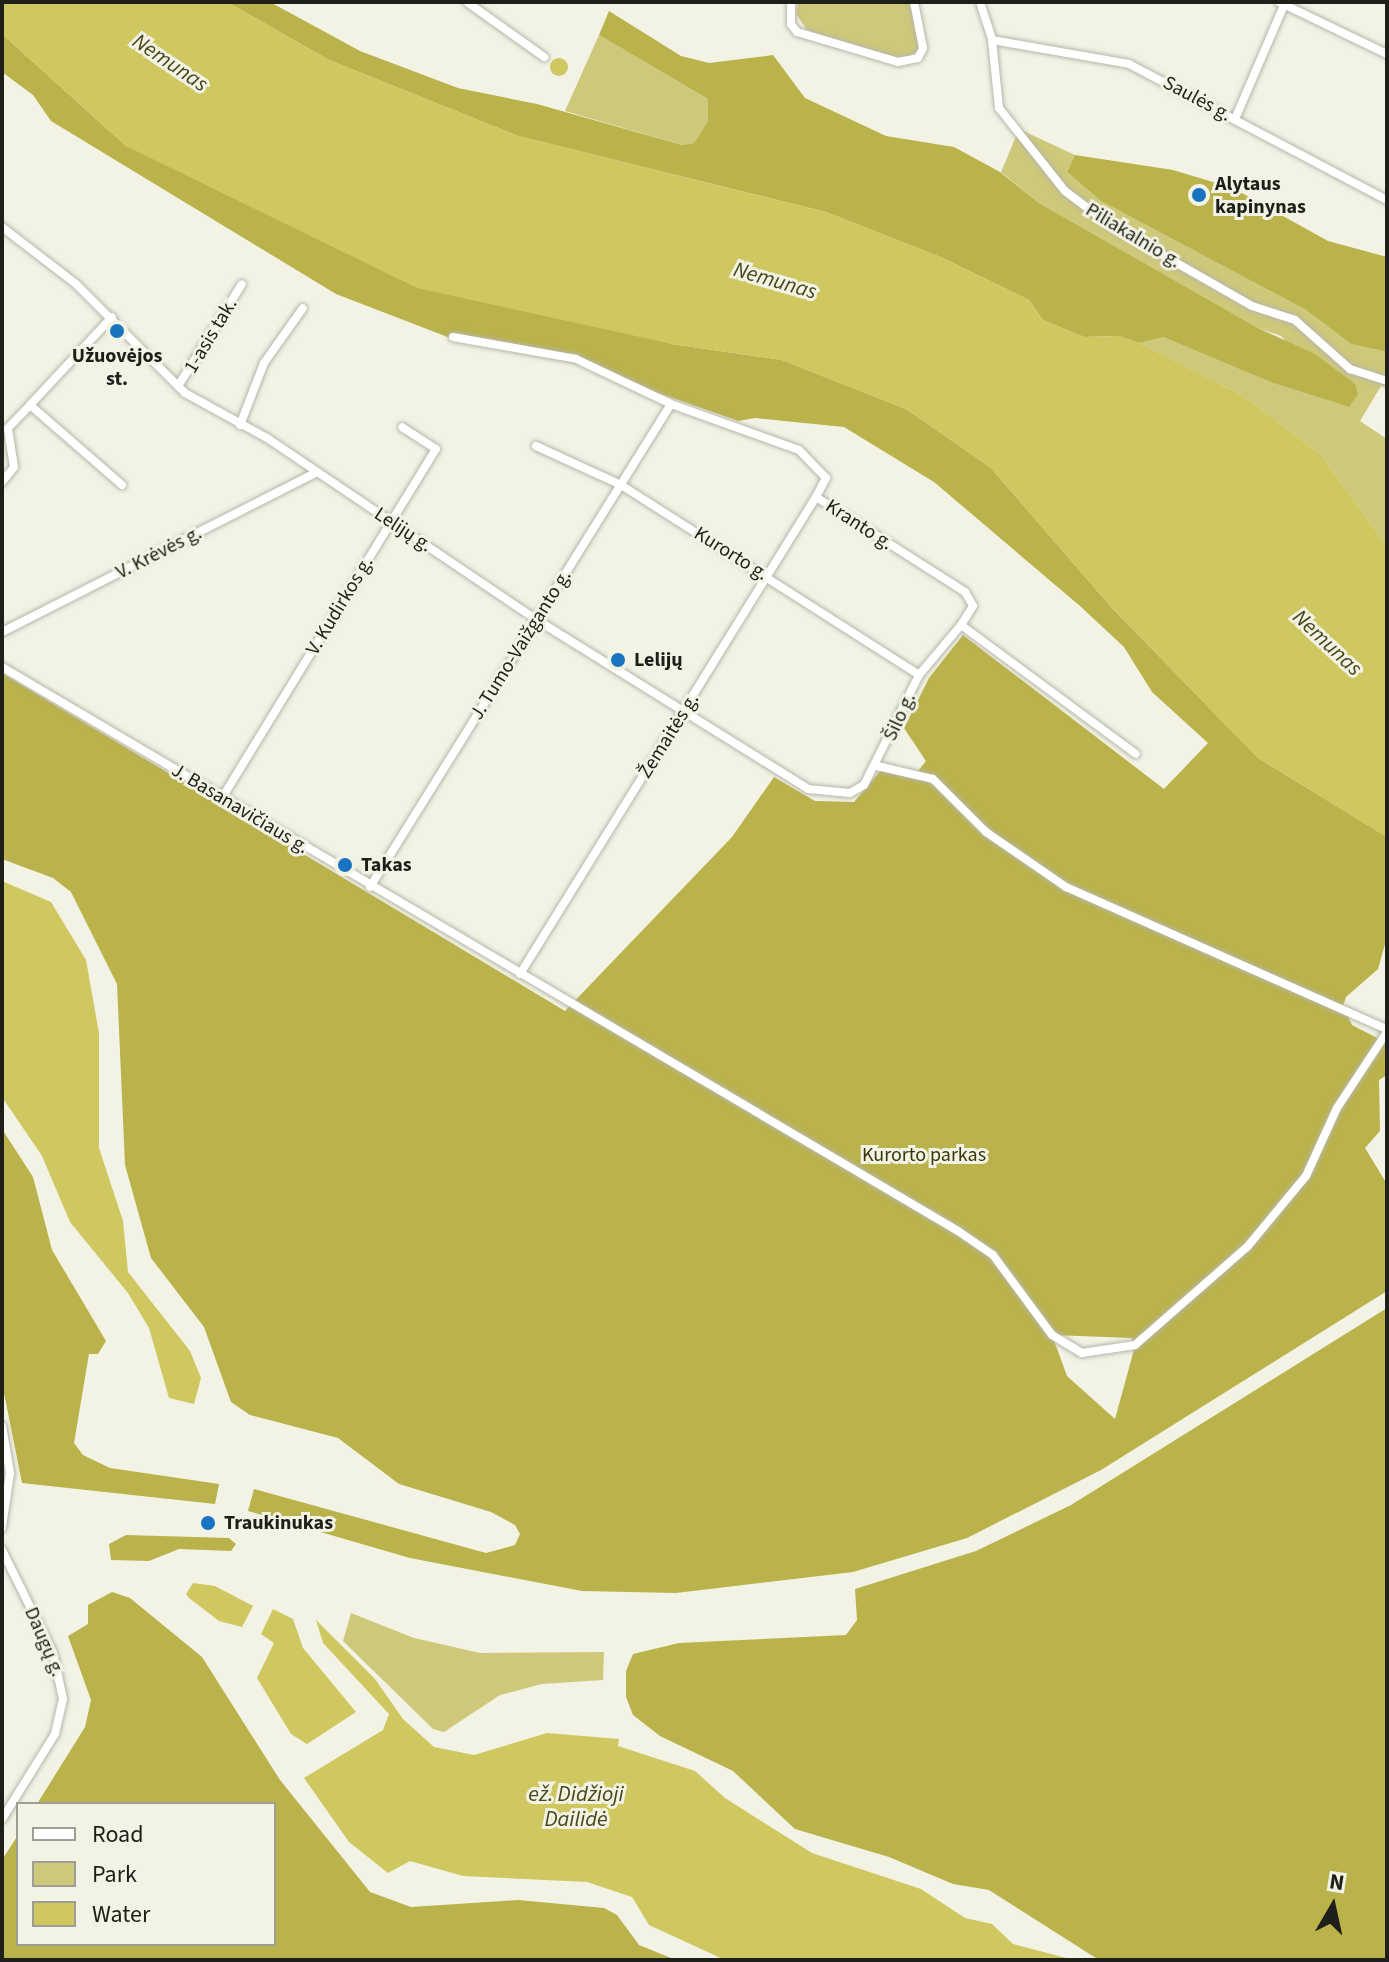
<!DOCTYPE html>
<html>
<head>
<meta charset="utf-8">
<style>
	body { margin:0 }
	#map { position:relative; width:1389px; height:1962px; overflow:hidden; background:#f3f3e5; font-family:"Source Sans 3",sans-serif }
	div>[style] { position:absolute }
	[style*='--x'] { left:calc(var(--x)*1px); top:calc(var(--y)*1px); width:calc(var(--w)*1px); rotate:calc(var(--a)*1deg) }
	.green>* { inset:0; background:#cec87a }
	.forest>* { inset:0; background:#bab24a }
	.water>* { inset:0; background:#cfc760 }
	.round { border-radius:50% }
	.roads { filter:drop-shadow(0 0 2px #b6b6a9) drop-shadow(0 0 2px #b6b6a9) }
	.street>* { height:8px; margin:-4px; padding:0 4px; transform-origin:4px; border-radius:4px; background:#fff }
	.dots>* { width:22px; height:22px; translate:-50% -50%; box-sizing:border-box; border:4px solid #f3f3e5; border-radius:50% }
	span { translate:-50% -50%; white-space:nowrap; text-align:center; line-height:1.15; -webkit-text-stroke:6px #f3f3e5; paint-order:stroke }
	.street-label { font-size:20px; color:#1f1f1a }
	.poi-label { font-size:20px; color:#1f1f1a; font-weight:700 }
	.left { translate:0 -50%; text-align:left }
	.park-label { font-size:20px; color:#3a3609 }
	.water-label { font-size:22px; color:#49451a; font-style:italic }
	.frame { position:absolute; inset:0; border:4px solid #1f1f1a; pointer-events:none }
	.legend { position:absolute; left:16px; top:1802px; width:260px; height:144px; box-sizing:border-box; background:#f3f3e5; border:2px solid #9e9e94; margin:0; padding:10px 14px; list-style:none; font-size:24px; color:#1f1f1a }
	.legend li { display:flex; align-items:center; gap:16px; height:40px }
	.legend b { width:40px; border:2px solid #9e9e94 }
	.north { position:absolute; left:1293px; top:1866px; width:80px; height:80px; -webkit-text-stroke:6px #f3f3e5; paint-order:stroke; rotate:9deg; font-size:22px; font-weight:700; line-height:32px; text-align:center; color:#1f1f1a }
	.north::after { content:''; display:block; margin:auto; width:28px; height:36px; background:#1f1f1a; clip-path:polygon(50% 0,100% 100%,50% 72%,0 100%) }
</style>
</head>
<body>
<div id="map">
	<div class="green">
		<div style="clip-path:polygon(798px 2px,911px 2px,919px 50px,903px 60px,807px 30px,796px 14px)"></div>
		<div style="clip-path:polygon(599px 35px,708px 99px,708px 121px,694px 143px,682px 145px,565px 111px)"></div>
		<div style="clip-path:polygon(1019px 129px,1075px 155px,1067px 172px,1101px 201px,1306px 310px,1351px 344px,1387px 352px,1387px 387px,1381px 386px,1360px 421px,1387px 439px,1387px 546px,1321px 455px,1242px 395px,1139px 343px,1164px 337px,1189px 345px,1273px 383px,1349px 407px,1281px 336px,1260px 329px,1039px 203px,1001px 172px)"></div>
		<div style="clip-path:polygon(351px 1613px,414px 1638px,480px 1653px,604px 1652px,603px 1680px,542px 1684px,500px 1695px,444px 1732px,433px 1729px,343px 1641px)"></div>
	</div>
	<div class="forest">
		<div style="clip-path:polygon(227px 2px,270px 2px,360px 51px,458px 88px,537px 104px,682px 145px,694px 143px,708px 121px,708px 99px,599px 35px,609px 11px,681px 56px,709px 63px,773px 55px,805px 98px,886px 136px,954px 147px,1000px 172px,1039px 203px,1260px 329px,1315px 354px,1355px 384px,1358px 394px,1349px 407px,1273px 383px,1164px 337px,1139px 343px,1119px 336px,1084px 337px,1043px 320px,1029px 300px,943px 258px,826px 212px,518px 136px,329px 60px)"></div>
		<div style="clip-path:polygon(evenodd,2px 34px,126px 146px,672px 344px,782px 360px,906px 409px,990px 467px,1112px 608px,1258px 758px,1387px 837px,1387px 937px,1378px 969px,1346px 997px,1343px 1006px,1352px 1025px,1387px 1043px,1387px 1075px,1379px 1080px,1380px 1131px,1365px 1148px,1387px 1184px,1387px 1291px,1101px 1470px,967px 1538px,853px 1572px,676px 1593px,582px 1591px,410px 1558px,248px 1511px,254px 1489px,486px 1553px,515px 1545px,520px 1534px,515px 1525px,491px 1512px,399px 1484px,338px 1438px,250px 1415px,231px 1402px,204px 1327px,151px 1258px,125px 1165px,117px 984px,71px 892px,53px 878px,2px 859px,2px 673px,565px 1011px,732px 837px,774px 777px,815px 801px,854px 802px,881px 770px,918px 771px,926px 761px,904px 728px,929px 678px,963px 635px,1164px 789px,1208px 743px,1152px 692px,1124px 647px,1080px 606px,934px 482px,844px 427px,755px 418px,738px 421px,573px 363px,458px 341px,336px 294px,51px 121px,33px 95px,2px 72px,2px 34px,1052px 1335px,1132px 1338px,1135px 1346px,1115px 1419px,1067px 1376px,1052px 1335px)"></div>
		<div style="clip-path:polygon(1075px 155px,1173px 170px,1233px 188px,1328px 241px,1387px 257px,1387px 352px,1351px 344px,1306px 310px,1101px 201px,1067px 172px)"></div>
		<div style="clip-path:polygon(2px 1129px,33px 1177px,52px 1250px,106px 1341px,98px 1354px,89px 1354px,74px 1443px,83px 1455px,110px 1468px,219px 1484px,215px 1504px,22px 1483px,2px 1383px)"></div>
		<div style="clip-path:polygon(1387px 1308px,1387px 1960px,1099px 1960px,989px 1890px,953px 1884px,889px 1857px,795px 1829px,733px 1771px,660px 1736px,633px 1715px,626px 1697px,626px 1671px,633px 1654px,679px 1643px,846px 1635px,857px 1620px,855px 1589px,976px 1551px,1071px 1505px)"></div>
		<div style="clip-path:polygon(126px 1535px,229px 1538px,236px 1544px,231px 1551px,179px 1549px,149px 1561px,111px 1560px,109px 1544px)"></div>
		<div style="clip-path:polygon(112px 1592px,130px 1598px,202px 1657px,280px 1780px,370px 1892px,411px 1907px,518px 1900px,604px 1908px,617px 1915px,639px 1945px,676px 1960px,2px 1960px,2px 1860px,18px 1835px,18px 1944px,274px 1944px,274px 1804px,37px 1804px,85px 1727px,91px 1700px,68px 1636px,88px 1624px,88px 1605px)"></div>
	</div>
	<div class="water">
		<div style="clip-path:polygon(2px 2px,227px 2px,329px 60px,518px 136px,826px 212px,943px 258px,1029px 300px,1043px 320px,1084px 337px,1119px 336px,1139px 343px,1242px 395px,1321px 455px,1387px 546px,1387px 837px,1258px 758px,1112px 608px,990px 467px,906px 409px,782px 360px,672px 344px,417px 288px,126px 146px,2px 34px)"></div>
		<div class="round" style="left:550px;top:58px;width:18px;height:18px"></div>
		<div style="clip-path:polygon(2px 881px,51px 902px,86px 960px,99px 1033px,99px 1148px,123px 1221px,128px 1272px,190px 1351px,201px 1378px,194px 1404px,169px 1398px,149px 1328px,128px 1293px,70px 1222px,42px 1156px,2px 1097px)"></div>
		<div style="clip-path:polygon(193px 1583px,215px 1586px,253px 1606px,242px 1627px,219px 1621px,189px 1598px,186px 1594px)"></div>
		<div style="clip-path:polygon(273px 1609px,293px 1619px,303px 1648px,356px 1712px,307px 1744px,291px 1734px,257px 1678px,274px 1643px,261px 1634px)"></div>
		<div style="clip-path:polygon(316px 1620px,375px 1679px,403px 1719px,434px 1747px,474px 1755px,547px 1733px,619px 1739px,618px 1746px,695px 1771px,725px 1798px,812px 1853px,921px 1889px,965px 1918px,992px 1924px,1013px 1944px,1074px 1960px,725px 1960px,649px 1925px,632px 1897px,587px 1882px,463px 1876px,410px 1861px,388px 1873px,349px 1842px,304px 1778px,383px 1730px,389px 1714px,323px 1643px)"></div>
	</div>
	<div class="roads">
		<div class="street">
			<div style="--x:467;--y:2;--w:95;--a:35.5"></div>
			<div style="--x:791;--y:2;--w:22;--a:90"></div>
			<div style="--x:791;--y:24;--w:10;--a:53"></div>
			<div style="--x:797;--y:32;--w:105;--a:16.5"></div>
			<div style="--x:898;--y:62;--w:20;--a:-11"></div>
			<div style="--x:918;--y:58;--w:11;--a:-63"></div>
			<div style="--x:923;--y:48;--w:47;--a:-101.1"></div>
			<div style="--x:980;--y:2;--w:40;--a:72"></div>
			<div style="--x:992;--y:40;--w:68;--a:84.1"></div>
			<div style="--x:999;--y:108;--w:106;--a:51.5"></div>
			<div style="--x:1065;--y:191;--w:56;--a:37.1"></div>
			<div style="--x:1110;--y:225;--w:163;--a:29.7"></div>
			<div style="--x:1252;--y:306;--w:45;--a:18"></div>
			<div style="--x:1295;--y:320;--w:74;--a:41.7"></div>
			<div style="--x:1350;--y:369;--w:39;--a:18"></div>
			<div style="--x:1279;--y:2;--w:120;--a:25.7"></div>
			<div style="--x:992;--y:40;--w:139;--a:9.9"></div>
			<div style="--x:1129;--y:64;--w:292;--a:27.8"></div>
			<div style="--x:1235;--y:119;--w:124;--a:-66.7"></div>
			<div style="--x:2;--y:227;--w:93;--a:37.6"></div>
			<div style="--x:76;--y:284;--w:154;--a:45"></div>
			<div style="--x:185;--y:393;--w:94;--a:28.8"></div>
			<div style="--x:267;--y:438;--w:326;--a:34"></div>
			<div style="--x:537;--y:620;--w:319;--a:31.9"></div>
			<div style="--x:808;--y:789;--w:42;--a:5.4"></div>
			<div style="--x:850;--y:793;--w:16;--a:-30"></div>
			<div style="--x:864;--y:785;--w:123;--a:-63.4"></div>
			<div style="--x:919;--y:675;--w:65;--a:-50"></div>
			<div style="--x:453;--y:337;--w:125;--a:10.1"></div>
			<div style="--x:576;--y:359;--w:105;--a:25.3"></div>
			<div style="--x:671;--y:404;--w:136;--a:19.8"></div>
			<div style="--x:799;--y:450;--w:39;--a:46"></div>
			<div style="--x:826;--y:478;--w:21;--a:118"></div>
			<div style="--x:816;--y:497;--w:177;--a:32.5"></div>
			<div style="--x:965;--y:592;--w:16;--a:60"></div>
			<div style="--x:973;--y:606;--w:22;--a:122"></div>
			<div style="--x:961;--y:625;--w:217;--a:36.4"></div>
			<div style="--x:178;--y:386;--w:120;--a:-57.9"></div>
			<div style="--x:30;--y:405;--w:120;--a:-47"></div>
			<div style="--x:240;--y:425;--w:66;--a:-68.8"></div>
			<div style="--x:264;--y:363;--w:67;--a:-54.7"></div>
			<div style="--x:536;--y:446;--w:94;--a:24.6"></div>
			<div style="--x:621;--y:485;--w:353;--a:32.5"></div>
			<div style="--x:2;--y:482;--w:19;--a:-51"></div>
			<div style="--x:14;--y:467;--w:39;--a:-99"></div>
			<div style="--x:8;--y:428;--w:32;--a:-46"></div>
			<div style="--x:30;--y:405;--w:122;--a:41"></div>
			<div style="--x:2;--y:632;--w:352;--a:-26.9"></div>
			<div style="--x:2;--y:667;--w:1110;--a:30.54"></div>
			<div style="--x:958;--y:1231;--w:42;--a:34.4"></div>
			<div style="--x:993;--y:1255;--w:99;--a:53.6"></div>
			<div style="--x:1052;--y:1335;--w:35;--a:31"></div>
			<div style="--x:1082;--y:1353;--w:54;--a:-8.6"></div>
			<div style="--x:1135;--y:1345;--w:150;--a:-41.2"></div>
			<div style="--x:1248;--y:1246;--w:91;--a:-50.4"></div>
			<div style="--x:1306;--y:1176;--w:75;--a:-65.5"></div>
			<div style="--x:1337;--y:1108;--w:91;--a:-56.7"></div>
			<div style="--x:877;--y:766;--w:57;--a:13.1"></div>
			<div style="--x:933;--y:779;--w:75;--a:45"></div>
			<div style="--x:986;--y:832;--w:97;--a:34.5"></div>
			<div style="--x:1066;--y:887;--w:351;--a:23.9"></div>
			<div style="--x:222;--y:798;--w:409;--a:-58.5"></div>
			<div style="--x:436;--y:449;--w:40;--a:-147.1"></div>
			<div style="--x:370;--y:887;--w:569;--a:-58.07"></div>
			<div style="--x:520;--y:974;--w:561;--a:-58.18"></div>
			<div style="--x:2;--y:1426;--w:48;--a:80.3"></div>
			<div style="--x:10;--y:1473;--w:55;--a:98.4"></div>
			<div style="--x:2;--y:1550;--w:115;--a:63.7"></div>
			<div style="--x:53;--y:1653;--w:47;--a:77.7"></div>
			<div style="--x:63;--y:1699;--w:36;--a:103"></div>
			<div style="--x:55;--y:1734;--w:100;--a:121.9"></div>
		</div>
	</div>
	<div class="dots">
		<div style="left:1199px;top:195px;background:#1874c1"></div>
		<div style="left:117px;top:331px;background:#1874c1"></div>
		<div style="left:618px;top:660px;background:#1874c1"></div>
		<div style="left:345px;top:865px;background:#1874c1"></div>
		<div style="left:208px;top:1523px;background:#1874c1"></div>
	</div>
	<div class="street-label">
		<span style="left:1197px;top:99px;rotate:28deg">Saulės g.</span>
		<span style="left:1133px;top:236px;rotate:31deg">Piliakalnio g.</span>
		<span style="left:211px;top:336px;rotate:-59deg">1-asis tak.</span>
		<span style="left:859px;top:525px;rotate:33deg">Kranto g.</span>
		<span style="left:403px;top:530px;rotate:33deg">Lelijų g.</span>
		<span style="left:159px;top:553px;rotate:-27deg">V. Krėvės g.</span>
		<span style="left:731px;top:554px;rotate:32deg">Kurorto g.</span>
		<span style="left:340px;top:606px;rotate:-59deg">V. Kudirkos g.</span>
		<span style="left:521px;top:645px;rotate:-58deg">J. Tumo-Vaižganto g.</span>
		<span style="left:900px;top:717px;rotate:-65deg">Šilo g.</span>
		<span style="left:669px;top:736px;rotate:-58deg">Žemaitės g.</span>
		<span style="left:240px;top:809px;rotate:31deg">J. Basanavičiaus g.</span>
		<span style="left:44px;top:1642px;rotate:67deg">Daugų g.</span>
	</div>
	<div class="poi-label">
		<span class="left" style="left:1215px;top:196px">Alytaus<br>kapinynas</span>
		<span style="left:117px;top:368px">Užuovėjos<br>st.</span>
		<span class="left" style="left:634px;top:660px">Lelijų</span>
		<span class="left" style="left:361px;top:865px">Takas</span>
		<span class="left" style="left:224px;top:1523px">Traukinukas</span>
	</div>
	<div class="park-label">
		<span style="left:924px;top:1155px">Kurorto parkas</span>
	</div>
	<div class="water-label">
		<span style="left:170px;top:63px;rotate:34deg">Nemunas</span>
		<span style="left:775px;top:281px;rotate:16deg">Nemunas</span>
		<span style="left:1327px;top:643px;rotate:43deg">Nemunas</span>
		<span style="left:576px;top:1807px">ež. Didžioji<br>Dailidė</span>
	</div>
	<div class="frame"></div>
	<ul class="legend">
	<li><b style="height:10px;background:#fff"></b>Road</li>
	<li><b style="height:22px;background:#cec87a"></b>Park</li>
	<li><b style="height:22px;background:#cfc760"></b>Water</li>
	</ul>
	<div class="north">N</div>
</div>
</body>
</html>
